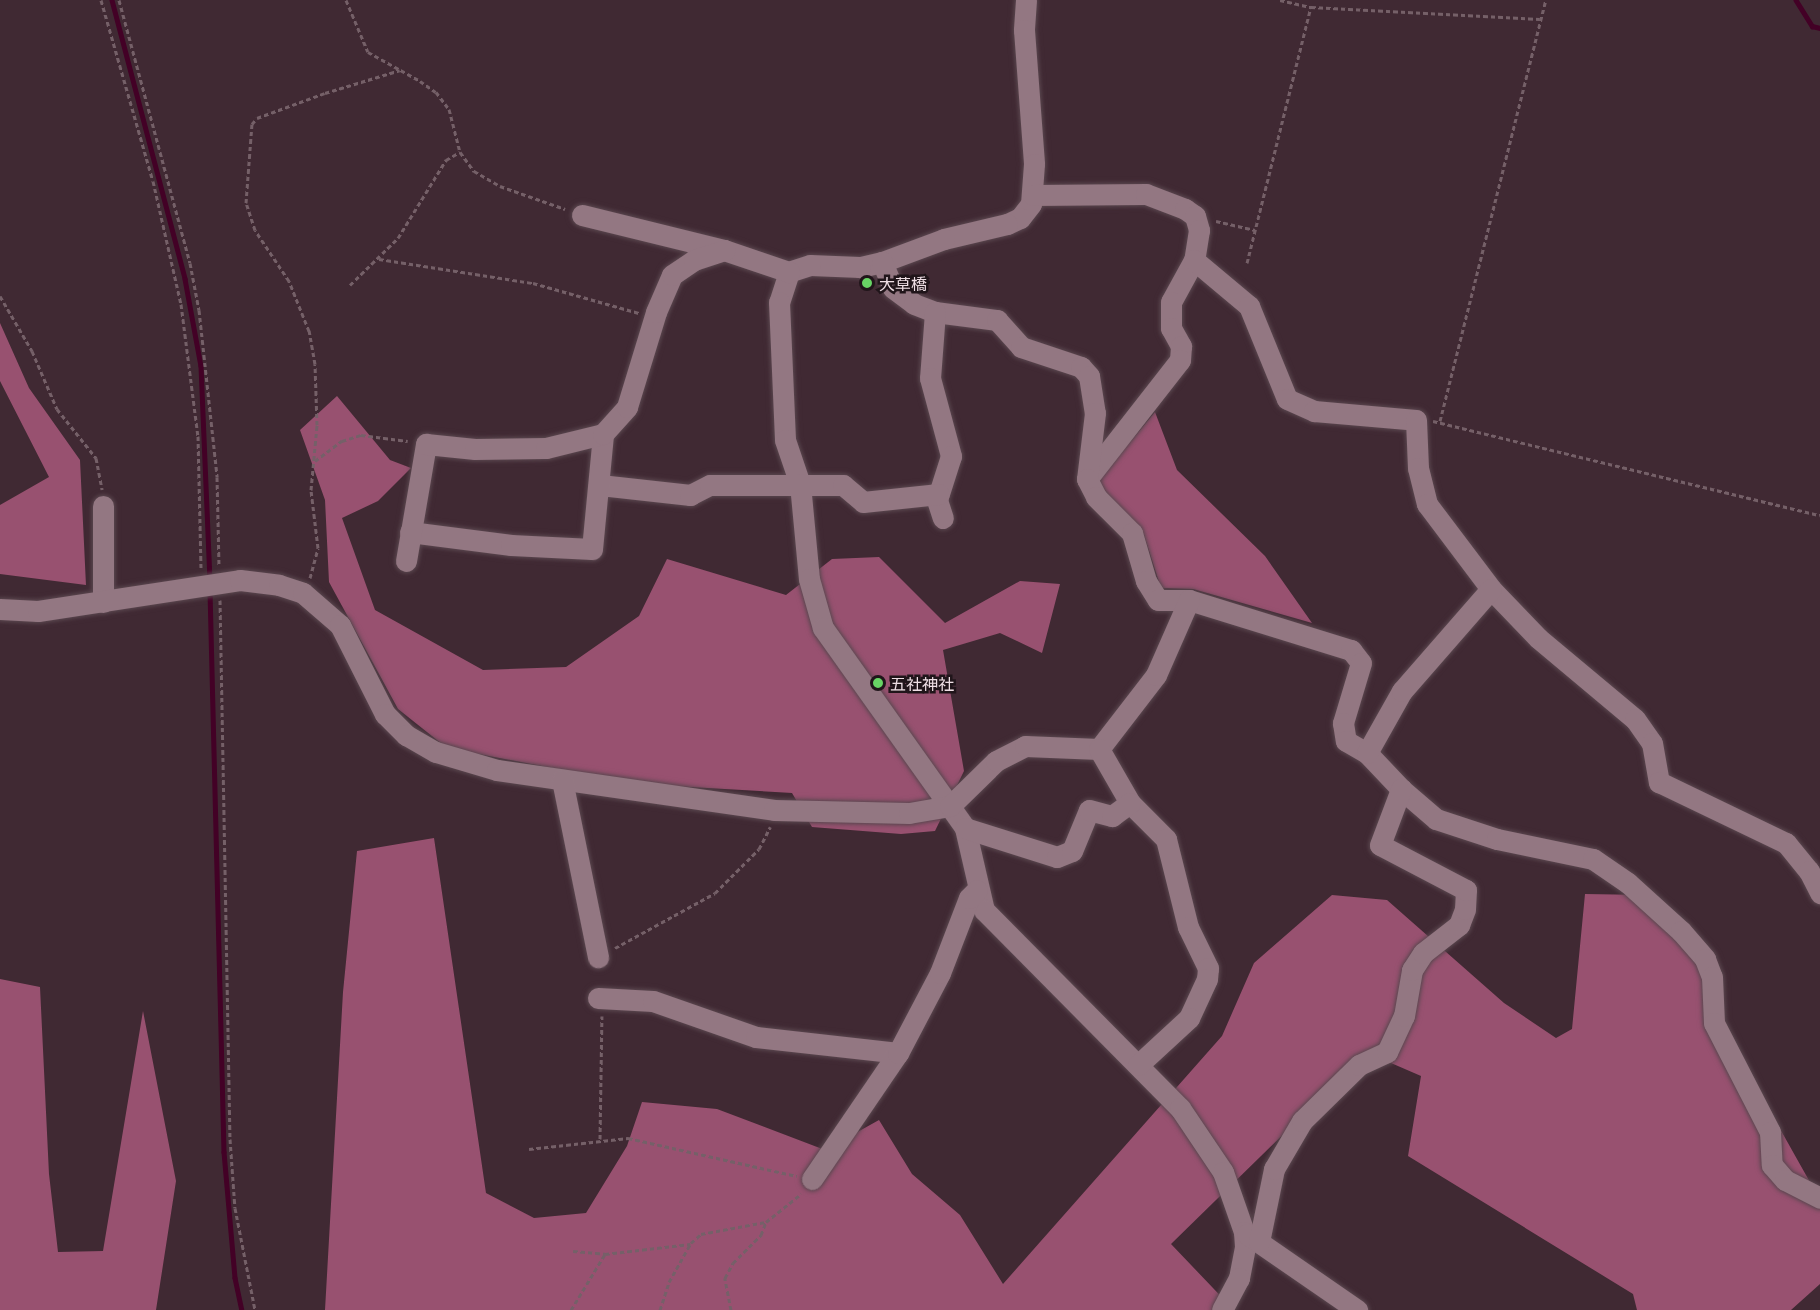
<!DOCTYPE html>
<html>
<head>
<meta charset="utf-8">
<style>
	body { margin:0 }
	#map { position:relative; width:1820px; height:1310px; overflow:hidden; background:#402933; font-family:Georgia,"Noto Sans JP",serif }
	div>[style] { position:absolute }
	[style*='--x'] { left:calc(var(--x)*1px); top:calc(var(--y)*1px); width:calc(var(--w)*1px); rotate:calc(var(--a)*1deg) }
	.forest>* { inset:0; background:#985170 }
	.stream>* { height:4.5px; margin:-2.25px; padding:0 2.25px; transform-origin:2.25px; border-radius:2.25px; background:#430126 }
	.path>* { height:3px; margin-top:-1.5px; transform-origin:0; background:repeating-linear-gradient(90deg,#756068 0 4.5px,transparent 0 7.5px) }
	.roads { filter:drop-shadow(0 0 2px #5a474f) drop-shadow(0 0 2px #5a474f) }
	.minor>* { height:21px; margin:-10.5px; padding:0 10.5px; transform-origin:10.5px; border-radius:10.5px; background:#937782 }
	.dots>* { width:16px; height:16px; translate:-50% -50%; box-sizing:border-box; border:3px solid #20151a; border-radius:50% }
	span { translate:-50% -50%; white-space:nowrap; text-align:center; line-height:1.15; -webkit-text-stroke:5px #20151a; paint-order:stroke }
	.poi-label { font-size:16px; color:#efdfe5 }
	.left { translate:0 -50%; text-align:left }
</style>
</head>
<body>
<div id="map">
	<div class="forest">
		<div style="clip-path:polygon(0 323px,29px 388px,80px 460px,86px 585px,0 574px,0 505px,49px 477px,0 381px)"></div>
		<div style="clip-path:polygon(337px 396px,390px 460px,411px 468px,378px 501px,342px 518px,375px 610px,483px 670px,566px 667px,639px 616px,667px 559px,786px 595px,832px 559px,879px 557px,945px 623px,1020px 581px,1060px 584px,1042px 653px,1000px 633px,943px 650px,964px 771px,935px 831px,901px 834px,812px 827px,792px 793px,637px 784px,447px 748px,398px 709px,329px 582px,325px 500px,300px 430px)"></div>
		<div style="clip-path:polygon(1155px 412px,1177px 470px,1265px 556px,1312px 623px,1193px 589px,1161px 588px,1144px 535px,1097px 482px)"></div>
		<div style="clip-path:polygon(434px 838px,486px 1193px,534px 1218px,586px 1213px,627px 1146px,642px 1102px,717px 1109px,825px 1150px,879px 1120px,912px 1174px,960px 1215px,1003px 1284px,1222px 1036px,1254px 963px,1332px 895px,1387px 900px,1504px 1003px,1556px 1038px,1572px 1029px,1585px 894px,1646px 895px,1688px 930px,1733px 1045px,1820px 1200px,1820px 1284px,1791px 1310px,1637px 1310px,1633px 1294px,1408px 1156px,1421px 1076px,1391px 1063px,1350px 1069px,1171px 1244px,1234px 1310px,325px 1310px,343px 992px,357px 851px)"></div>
		<div style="clip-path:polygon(0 979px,40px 987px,49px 1174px,58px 1252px,103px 1251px,143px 1011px,176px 1181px,156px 1310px,0 1310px)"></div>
	</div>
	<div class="stream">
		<div style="--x:112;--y:0;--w:288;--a:75.3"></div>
		<div style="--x:185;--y:279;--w:88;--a:79.6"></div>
		<div style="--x:201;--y:366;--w:214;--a:87.6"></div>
		<div style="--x:1796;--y:0;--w:31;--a:58"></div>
		<div style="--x:1812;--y:26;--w:8;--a:14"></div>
		<div style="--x:210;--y:591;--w:561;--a:88.57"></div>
		<div style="--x:224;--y:1152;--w:126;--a:85"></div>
		<div style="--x:235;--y:1278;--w:33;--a:78"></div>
	</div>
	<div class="path">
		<div style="--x:101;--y:0;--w:188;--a:74"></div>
		<div style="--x:153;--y:181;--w:126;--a:77.2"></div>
		<div style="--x:181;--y:304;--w:133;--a:82.7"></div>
		<div style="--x:198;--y:436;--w:132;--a:88.7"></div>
		<div style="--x:119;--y:0;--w:272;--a:74.9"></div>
		<div style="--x:190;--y:263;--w:48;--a:79.2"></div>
		<div style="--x:199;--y:310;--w:168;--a:83.8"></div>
		<div style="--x:217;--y:477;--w:89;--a:88.7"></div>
		<div style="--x:346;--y:0;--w:56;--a:67.1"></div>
		<div style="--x:368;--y:52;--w:60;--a:29.1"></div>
		<div style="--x:420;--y:81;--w:19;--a:35"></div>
		<div style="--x:436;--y:92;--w:21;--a:53"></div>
		<div style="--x:449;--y:109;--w:44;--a:75.7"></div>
		<div style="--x:460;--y:152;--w:24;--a:54"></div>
		<div style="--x:474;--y:171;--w:30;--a:30"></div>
		<div style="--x:500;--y:186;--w:69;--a:19.5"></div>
		<div style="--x:1280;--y:0;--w:32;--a:13"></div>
		<div style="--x:1311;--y:7;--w:229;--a:3"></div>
		<div style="--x:1216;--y:221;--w:40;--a:13"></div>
		<div style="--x:379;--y:259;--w:156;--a:8.9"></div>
		<div style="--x:533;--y:283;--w:110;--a:15.8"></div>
		<div style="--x:1247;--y:263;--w:264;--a:-76"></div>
		<div style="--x:350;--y:285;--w:67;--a:-44.4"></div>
		<div style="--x:398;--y:238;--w:92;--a:-58.4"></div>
		<div style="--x:446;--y:160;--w:16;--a:-30"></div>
		<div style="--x:0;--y:296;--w:64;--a:59.8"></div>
		<div style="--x:32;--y:351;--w:63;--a:66.7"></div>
		<div style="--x:57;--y:409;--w:63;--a:51.5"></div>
		<div style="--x:96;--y:458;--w:32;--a:79"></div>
		<div style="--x:1433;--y:421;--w:398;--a:13.7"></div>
		<div style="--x:1440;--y:421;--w:434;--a:-75.9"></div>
		<div style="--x:315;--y:461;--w:34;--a:-37"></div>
		<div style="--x:342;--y:441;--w:20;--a:-18"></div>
		<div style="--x:361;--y:435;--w:47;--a:7.3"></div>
		<div style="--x:310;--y:578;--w:31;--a:-75"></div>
		<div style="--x:318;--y:548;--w:58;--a:-96.9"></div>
		<div style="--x:311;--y:490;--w:65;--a:-84.7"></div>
		<div style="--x:317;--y:425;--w:61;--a:-91.9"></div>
		<div style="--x:315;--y:364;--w:34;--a:-100"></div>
		<div style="--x:309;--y:331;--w:54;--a:-111.8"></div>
		<div style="--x:289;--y:281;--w:61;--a:-123.7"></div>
		<div style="--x:255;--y:230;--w:28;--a:-108"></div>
		<div style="--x:246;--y:203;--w:79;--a:-85.7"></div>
		<div style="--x:252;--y:124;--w:8;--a:-50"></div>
		<div style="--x:257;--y:118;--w:72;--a:-20.2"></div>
		<div style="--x:325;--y:93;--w:78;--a:-17"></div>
		<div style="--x:220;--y:600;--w:539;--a:88.94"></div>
		<div style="--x:230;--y:1139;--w:69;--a:85.9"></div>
		<div style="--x:235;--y:1208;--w:104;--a:78.9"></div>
		<div style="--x:615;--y:948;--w:114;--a:-28.8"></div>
		<div style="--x:715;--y:893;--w:62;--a:-45"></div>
		<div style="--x:759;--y:849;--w:25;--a:-63"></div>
		<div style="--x:600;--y:1139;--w:123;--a:-89.1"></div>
		<div style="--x:529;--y:1149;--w:100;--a:-6.3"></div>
		<div style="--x:628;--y:1138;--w:173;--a:12.7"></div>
		<div style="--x:573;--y:1251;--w:32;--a:5"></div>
		<div style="--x:605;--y:1254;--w:86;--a:-6.7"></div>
		<div style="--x:571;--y:1310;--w:66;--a:-58.7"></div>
		<div style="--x:660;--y:1310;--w:29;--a:-72"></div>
		<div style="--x:669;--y:1282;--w:45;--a:-60.6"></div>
		<div style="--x:691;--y:1243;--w:13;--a:-42"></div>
		<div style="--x:701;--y:1234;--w:66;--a:-10.5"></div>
		<div style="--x:766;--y:1222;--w:45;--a:-38.7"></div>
		<div style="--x:731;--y:1310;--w:33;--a:-101"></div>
		<div style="--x:725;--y:1278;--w:17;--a:-62"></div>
		<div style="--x:733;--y:1263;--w:40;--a:-45"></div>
		<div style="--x:761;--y:1235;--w:14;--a:-69"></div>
	</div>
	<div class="roads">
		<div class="minor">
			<div style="--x:1026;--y:0;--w:30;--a:94"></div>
			<div style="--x:1024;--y:30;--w:134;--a:85.7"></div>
			<div style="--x:1034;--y:164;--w:40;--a:94.3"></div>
			<div style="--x:1031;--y:204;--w:18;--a:128"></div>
			<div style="--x:1020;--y:218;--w:14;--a:155"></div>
			<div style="--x:1007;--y:224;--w:65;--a:166.6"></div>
			<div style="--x:944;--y:239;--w:66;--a:159.6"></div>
			<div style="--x:882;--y:262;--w:23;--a:167"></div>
			<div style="--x:860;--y:267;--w:50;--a:-177.7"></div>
			<div style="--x:810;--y:265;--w:22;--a:162"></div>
			<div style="--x:789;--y:272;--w:32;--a:108"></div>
			<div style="--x:779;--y:302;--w:138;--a:87.5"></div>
			<div style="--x:785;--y:440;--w:46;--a:71.2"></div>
			<div style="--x:800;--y:484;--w:95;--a:84.6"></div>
			<div style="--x:809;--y:579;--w:51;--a:74.1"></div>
			<div style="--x:823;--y:628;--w:245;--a:54.6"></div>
			<div style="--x:965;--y:828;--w:84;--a:77"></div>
			<div style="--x:984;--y:910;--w:279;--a:45.3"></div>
			<div style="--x:1180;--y:1108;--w:77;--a:56.1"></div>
			<div style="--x:1223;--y:1172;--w:64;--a:70.7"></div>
			<div style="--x:1244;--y:1232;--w:15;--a:86"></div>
			<div style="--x:1245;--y:1247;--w:32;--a:101"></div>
			<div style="--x:1239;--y:1278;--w:36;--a:118"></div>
			<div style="--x:1033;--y:195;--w:113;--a:-0.5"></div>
			<div style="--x:1146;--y:194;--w:42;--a:21"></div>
			<div style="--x:1185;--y:209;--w:12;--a:35"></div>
			<div style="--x:1195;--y:216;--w:15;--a:74"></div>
			<div style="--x:1199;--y:230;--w:30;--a:99"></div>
			<div style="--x:1194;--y:260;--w:48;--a:118.7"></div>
			<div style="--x:1171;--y:302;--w:26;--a:90"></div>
			<div style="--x:1171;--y:328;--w:21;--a:61"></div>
			<div style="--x:1181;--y:346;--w:14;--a:94"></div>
			<div style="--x:1180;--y:360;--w:151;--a:128"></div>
			<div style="--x:582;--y:215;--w:146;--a:13.8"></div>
			<div style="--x:724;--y:250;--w:69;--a:18.7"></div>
			<div style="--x:1194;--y:260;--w:72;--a:39.9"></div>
			<div style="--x:1249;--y:306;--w:100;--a:67.8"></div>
			<div style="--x:1287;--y:399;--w:30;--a:24"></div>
			<div style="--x:1314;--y:411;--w:102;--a:5"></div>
			<div style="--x:1416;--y:420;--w:48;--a:87.6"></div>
			<div style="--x:1418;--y:468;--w:37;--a:76"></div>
			<div style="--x:1427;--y:504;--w:106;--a:53"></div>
			<div style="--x:1491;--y:589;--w:68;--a:46.2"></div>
			<div style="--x:1538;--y:638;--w:126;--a:39.9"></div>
			<div style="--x:1635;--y:719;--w:29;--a:55"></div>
			<div style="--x:1652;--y:743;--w:40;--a:80"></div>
			<div style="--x:1659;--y:782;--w:141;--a:25.7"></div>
			<div style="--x:1786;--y:843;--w:36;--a:51"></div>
			<div style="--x:1809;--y:871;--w:25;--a:63"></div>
			<div style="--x:882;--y:262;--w:28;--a:67"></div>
			<div style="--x:893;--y:288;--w:26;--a:37"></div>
			<div style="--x:914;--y:304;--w:22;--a:21"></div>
			<div style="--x:935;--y:312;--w:63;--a:7.4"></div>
			<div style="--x:997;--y:320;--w:36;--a:48"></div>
			<div style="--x:1021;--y:347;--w:63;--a:18.4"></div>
			<div style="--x:1081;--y:367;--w:12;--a:48"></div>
			<div style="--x:1089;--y:376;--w:37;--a:81"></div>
			<div style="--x:1095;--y:413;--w:66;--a:96.9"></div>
			<div style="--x:1087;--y:479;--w:20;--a:63"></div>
			<div style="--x:1096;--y:497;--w:51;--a:45"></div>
			<div style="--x:1132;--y:533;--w:50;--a:73.7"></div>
			<div style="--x:1146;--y:581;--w:22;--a:58"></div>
			<div style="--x:1158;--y:600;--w:31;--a:0"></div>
			<div style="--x:1189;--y:600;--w:170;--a:17.2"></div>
			<div style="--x:1351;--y:650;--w:16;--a:52"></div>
			<div style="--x:1361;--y:663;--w:63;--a:106.7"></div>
			<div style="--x:1343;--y:723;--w:18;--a:81"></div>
			<div style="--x:1346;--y:741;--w:24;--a:30"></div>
			<div style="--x:1367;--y:753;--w:50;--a:46.6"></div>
			<div style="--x:1401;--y:789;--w:46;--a:40.6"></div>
			<div style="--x:1436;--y:819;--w:64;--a:18.2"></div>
			<div style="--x:1497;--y:839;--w:98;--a:11.8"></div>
			<div style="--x:1593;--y:859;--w:42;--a:34.4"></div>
			<div style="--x:1628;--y:883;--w:72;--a:42.2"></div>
			<div style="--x:1681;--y:931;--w:37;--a:49"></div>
			<div style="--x:1705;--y:959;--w:19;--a:69"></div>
			<div style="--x:1712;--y:977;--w:46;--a:87.5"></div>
			<div style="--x:1714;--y:1023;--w:123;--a:62.8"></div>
			<div style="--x:1770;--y:1132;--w:33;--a:87"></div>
			<div style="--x:1772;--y:1165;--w:20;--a:49"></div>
			<div style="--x:1785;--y:1180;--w:39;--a:27"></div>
			<div style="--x:935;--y:312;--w:66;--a:94.3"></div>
			<div style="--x:930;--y:378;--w:81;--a:74.9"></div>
			<div style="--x:951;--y:456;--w:46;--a:107.7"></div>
			<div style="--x:937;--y:500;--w:19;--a:72"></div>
			<div style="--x:600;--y:485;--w:91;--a:6.3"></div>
			<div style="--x:690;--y:495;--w:22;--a:-27"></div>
			<div style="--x:710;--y:485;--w:133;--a:0"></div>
			<div style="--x:843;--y:485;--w:26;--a:40"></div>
			<div style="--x:863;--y:502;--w:76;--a:-6"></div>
			<div style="--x:103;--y:506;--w:96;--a:90"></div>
			<div style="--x:410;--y:532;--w:102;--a:7.3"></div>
			<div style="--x:511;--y:545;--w:81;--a:2.8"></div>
			<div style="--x:592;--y:549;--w:116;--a:-84.5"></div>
			<div style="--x:406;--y:561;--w:119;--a:-80.3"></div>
			<div style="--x:426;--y:444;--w:49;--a:5.8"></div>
			<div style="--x:475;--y:449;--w:71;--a:-0.8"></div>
			<div style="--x:546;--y:448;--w:59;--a:-13.8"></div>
			<div style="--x:603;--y:434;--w:36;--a:-48"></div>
			<div style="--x:627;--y:407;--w:99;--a:-73"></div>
			<div style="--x:656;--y:312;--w:40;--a:-66.6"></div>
			<div style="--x:672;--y:275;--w:27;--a:-34"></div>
			<div style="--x:694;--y:260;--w:32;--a:-18"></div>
			<div style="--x:0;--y:609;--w:38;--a:3"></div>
			<div style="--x:38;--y:611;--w:204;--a:-8.7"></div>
			<div style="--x:240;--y:580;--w:39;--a:7"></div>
			<div style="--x:279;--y:585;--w:25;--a:18"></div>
			<div style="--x:303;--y:593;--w:49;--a:40.9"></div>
			<div style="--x:340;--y:625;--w:100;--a:63.2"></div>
			<div style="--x:385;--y:714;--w:30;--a:45"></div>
			<div style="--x:406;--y:735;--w:34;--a:30"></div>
			<div style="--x:436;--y:752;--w:64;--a:16.4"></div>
			<div style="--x:497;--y:770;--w:280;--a:8.2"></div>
			<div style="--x:774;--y:810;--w:135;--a:1.3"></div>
			<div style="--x:909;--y:813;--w:42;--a:-9.7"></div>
			<div style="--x:950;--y:806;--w:64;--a:-44.4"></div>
			<div style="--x:996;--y:761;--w:33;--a:-27"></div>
			<div style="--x:1025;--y:746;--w:74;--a:2.3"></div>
			<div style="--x:1099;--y:749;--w:93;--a:-52.4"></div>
			<div style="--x:1156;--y:675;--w:82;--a:-66.3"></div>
			<div style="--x:1099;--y:749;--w:62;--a:60.1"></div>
			<div style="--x:1130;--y:803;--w:51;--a:45"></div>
			<div style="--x:1166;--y:839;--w:91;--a:76"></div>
			<div style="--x:1188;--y:927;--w:46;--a:64"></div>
			<div style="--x:1208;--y:968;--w:11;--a:95"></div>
			<div style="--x:1207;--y:979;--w:43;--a:114.8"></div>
			<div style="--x:1189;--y:1018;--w:69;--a:137.3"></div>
			<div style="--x:1367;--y:753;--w:71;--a:-60.6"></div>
			<div style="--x:1402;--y:691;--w:135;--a:-48.9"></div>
			<div style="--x:562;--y:780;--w:181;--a:78.5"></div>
			<div style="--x:965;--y:828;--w:96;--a:17.5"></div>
			<div style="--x:1057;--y:857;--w:16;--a:-22"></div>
			<div style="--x:1072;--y:851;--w:44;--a:-67.5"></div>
			<div style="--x:1089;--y:810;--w:24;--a:15"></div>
			<div style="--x:1112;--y:816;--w:22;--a:-36"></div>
			<div style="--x:598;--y:998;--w:55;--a:3.1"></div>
			<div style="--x:653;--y:1001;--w:109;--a:19.3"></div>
			<div style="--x:756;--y:1037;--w:143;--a:6.4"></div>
			<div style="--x:812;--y:1179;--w:153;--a:-55.7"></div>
			<div style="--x:898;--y:1053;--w:90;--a:-62.3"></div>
			<div style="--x:940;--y:973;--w:80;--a:-68.9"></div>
			<div style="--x:969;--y:898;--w:11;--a:-45"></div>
			<div style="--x:1247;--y:1234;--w:134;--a:34.6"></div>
			<div style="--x:1259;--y:1242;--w:75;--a:-78.4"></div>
			<div style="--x:1274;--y:1169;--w:56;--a:-59.7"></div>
			<div style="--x:1302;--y:1121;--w:80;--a:-44.5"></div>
			<div style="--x:1359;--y:1065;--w:31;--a:-25"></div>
			<div style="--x:1387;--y:1052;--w:40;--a:-65"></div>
			<div style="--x:1404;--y:1016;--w:47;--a:-80.1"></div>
			<div style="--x:1412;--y:970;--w:20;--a:-57"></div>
			<div style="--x:1423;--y:953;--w:46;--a:-37.9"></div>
			<div style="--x:1459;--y:925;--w:17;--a:-69"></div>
			<div style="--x:1465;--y:909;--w:19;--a:-87"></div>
			<div style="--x:1466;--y:890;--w:97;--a:-152.4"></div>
			<div style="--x:1380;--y:845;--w:60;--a:-69.4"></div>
		</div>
	</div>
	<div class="dots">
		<div style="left:867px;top:283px;background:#68d465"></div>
		<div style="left:878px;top:683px;background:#68d465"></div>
	</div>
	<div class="poi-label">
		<span class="left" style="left:879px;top:283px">大草橋</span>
		<span class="left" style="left:890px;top:683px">五社神社</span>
	</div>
</div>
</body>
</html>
